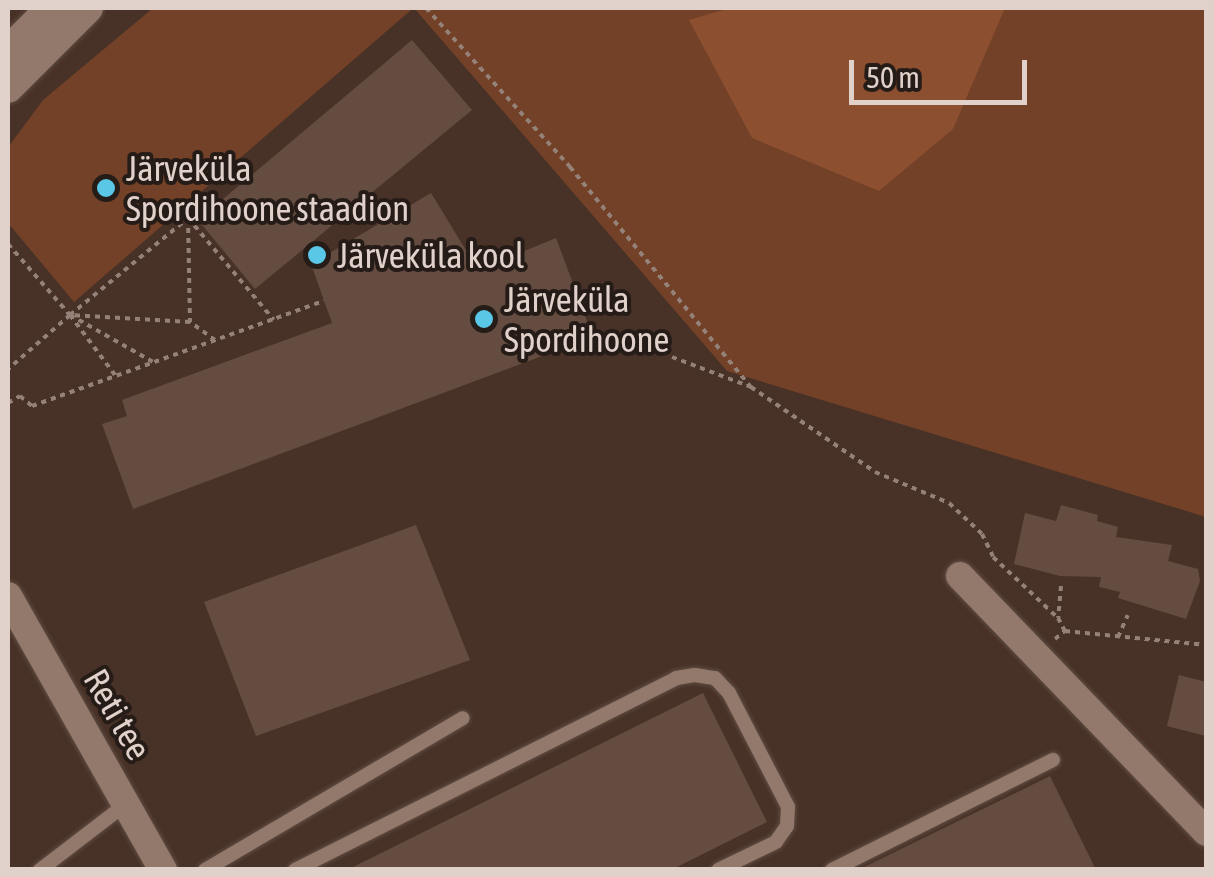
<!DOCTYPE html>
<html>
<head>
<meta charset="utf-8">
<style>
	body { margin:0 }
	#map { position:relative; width:1214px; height:877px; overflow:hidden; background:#483126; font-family:"Asap Condensed",sans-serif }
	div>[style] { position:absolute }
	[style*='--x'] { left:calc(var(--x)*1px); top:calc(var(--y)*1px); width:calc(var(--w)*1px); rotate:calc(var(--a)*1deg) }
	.green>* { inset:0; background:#724128 }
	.forest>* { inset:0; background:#8c4f30 }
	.building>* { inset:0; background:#654c41 }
	.path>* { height:4px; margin-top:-2px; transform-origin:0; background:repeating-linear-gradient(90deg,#948178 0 5px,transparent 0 10px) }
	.roads { filter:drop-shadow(0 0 2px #5f4d43) drop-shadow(0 0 2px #5f4d43) }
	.lane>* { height:14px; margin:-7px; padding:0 7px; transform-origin:7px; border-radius:7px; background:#93796c }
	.street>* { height:28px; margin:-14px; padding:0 14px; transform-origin:14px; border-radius:14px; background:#93796c }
	.secondary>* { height:30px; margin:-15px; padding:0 15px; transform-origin:15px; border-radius:15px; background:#93796c }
	.dots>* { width:28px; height:28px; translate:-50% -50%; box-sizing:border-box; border:5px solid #261c17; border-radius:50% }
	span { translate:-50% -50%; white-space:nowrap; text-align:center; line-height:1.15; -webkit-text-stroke:8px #261c17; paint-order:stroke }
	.poi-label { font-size:35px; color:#e0d1ca }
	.left { translate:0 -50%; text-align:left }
	.street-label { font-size:35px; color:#e0d1ca }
	.frame { position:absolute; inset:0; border:10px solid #e0d1ca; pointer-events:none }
	.scale { position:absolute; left:849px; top:60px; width:178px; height:45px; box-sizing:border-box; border:5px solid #e0d1ca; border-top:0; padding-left:12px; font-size:30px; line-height:35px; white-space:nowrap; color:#e0d1ca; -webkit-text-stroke:8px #261c17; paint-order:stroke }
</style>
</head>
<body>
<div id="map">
	<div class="green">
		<div style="clip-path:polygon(153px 8px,411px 10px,74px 302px,8px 223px,9px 146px,43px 100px)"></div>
		<div style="clip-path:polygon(414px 8px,728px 8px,689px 21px,1005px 8px,1206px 8px,1206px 517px,727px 371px)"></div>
	</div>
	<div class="forest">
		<div style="clip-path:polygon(729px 8px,1005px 8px,953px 129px,879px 191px,752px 138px,689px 20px)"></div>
	</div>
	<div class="building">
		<div style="clip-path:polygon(412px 40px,472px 110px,255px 289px,198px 220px)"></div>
		<div style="clip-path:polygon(431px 193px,478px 270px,556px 238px,593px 337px,133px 509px,102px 424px,127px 416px,122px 400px,332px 323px,311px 264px)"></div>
		<div style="clip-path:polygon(1061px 505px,1098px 515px,1097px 521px,1118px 527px,1116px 537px,1172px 545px,1168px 561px,1198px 569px,1200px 581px,1186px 619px,1118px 598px,1120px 592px,1099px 587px,1101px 577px,1060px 576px,1014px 564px,1025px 513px,1056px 521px)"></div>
		<div style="clip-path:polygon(416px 525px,470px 660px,256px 736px,204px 602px)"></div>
		<div style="clip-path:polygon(1179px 675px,1206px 682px,1206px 736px,1167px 726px)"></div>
		<div style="clip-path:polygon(703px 693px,767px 822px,671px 870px,347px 870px)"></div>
		<div style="clip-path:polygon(1050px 776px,1096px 870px,858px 870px)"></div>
	</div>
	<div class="path">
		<div style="--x:426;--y:8;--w:215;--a:47.8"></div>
		<div style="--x:570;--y:167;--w:285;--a:50.6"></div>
		<div style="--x:188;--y:218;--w:104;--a:88.9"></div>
		<div style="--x:8;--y:244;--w:94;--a:48.9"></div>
		<div style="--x:70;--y:315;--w:82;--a:138.9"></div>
		<div style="--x:215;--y:340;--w:31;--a:-144"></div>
		<div style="--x:190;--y:322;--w:120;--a:-176.7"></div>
		<div style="--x:70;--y:315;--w:153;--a:-39.4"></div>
		<div style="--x:188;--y:218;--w:133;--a:49.9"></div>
		<div style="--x:672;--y:357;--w:85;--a:20.8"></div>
		<div style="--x:751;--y:387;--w:150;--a:34.4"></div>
		<div style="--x:875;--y:472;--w:80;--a:22.7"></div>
		<div style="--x:949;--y:503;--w:45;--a:43.2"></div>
		<div style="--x:982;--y:534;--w:25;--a:64"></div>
		<div style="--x:993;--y:557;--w:89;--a:43.2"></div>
		<div style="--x:115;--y:375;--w:75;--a:-126.9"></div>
		<div style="--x:70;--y:315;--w:95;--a:29.5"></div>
		<div style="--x:8;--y:403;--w:14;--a:-30"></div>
		<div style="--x:20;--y:396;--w:16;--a:40"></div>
		<div style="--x:32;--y:406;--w:310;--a:-19.8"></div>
		<div style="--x:1061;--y:586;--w:32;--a:95"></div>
		<div style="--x:1058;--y:618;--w:15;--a:62"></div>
		<div style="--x:1118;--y:637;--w:24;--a:-66"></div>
		<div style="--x:1055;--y:639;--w:13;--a:-39"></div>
		<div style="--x:1065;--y:631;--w:142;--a:5.7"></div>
	</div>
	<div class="roads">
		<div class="lane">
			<div style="--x:40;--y:870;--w:108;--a:-37.5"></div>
			<div style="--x:205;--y:870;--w:299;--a:-30.5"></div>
			<div style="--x:295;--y:870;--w:427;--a:-26.7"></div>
			<div style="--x:676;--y:678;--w:19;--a:-9"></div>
			<div style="--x:695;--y:675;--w:20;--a:9"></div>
			<div style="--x:715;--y:678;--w:21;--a:47"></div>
			<div style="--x:729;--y:693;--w:128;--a:62.6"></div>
			<div style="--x:788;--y:807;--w:19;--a:93"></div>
			<div style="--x:787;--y:826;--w:19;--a:125"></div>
			<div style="--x:776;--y:842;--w:64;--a:154.2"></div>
			<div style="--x:832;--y:870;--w:247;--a:-26.5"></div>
		</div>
		<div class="street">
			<div style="--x:960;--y:576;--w:355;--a:46.1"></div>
			<div style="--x:8;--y:596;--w:315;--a:60.5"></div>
		</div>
		<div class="secondary">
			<div style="--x:8;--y:51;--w:61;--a:-45"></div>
			<div style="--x:8;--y:88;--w:113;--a:-45"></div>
		</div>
	</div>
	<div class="dots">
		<div style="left:106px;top:188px;background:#5bc7e7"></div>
		<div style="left:317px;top:255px;background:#5bc7e7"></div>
		<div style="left:484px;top:319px;background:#5bc7e7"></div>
	</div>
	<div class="poi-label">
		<span class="left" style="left:126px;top:188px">Järveküla<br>Spordihoone staadion</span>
		<span class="left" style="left:337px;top:255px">Järveküla kool</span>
		<span class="left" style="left:504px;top:319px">Järveküla<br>Spordihoone</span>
	</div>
	<div class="street-label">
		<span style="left:118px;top:714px;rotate:60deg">Reti tee</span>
	</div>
	<div class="frame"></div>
	<div class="scale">50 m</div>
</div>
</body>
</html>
